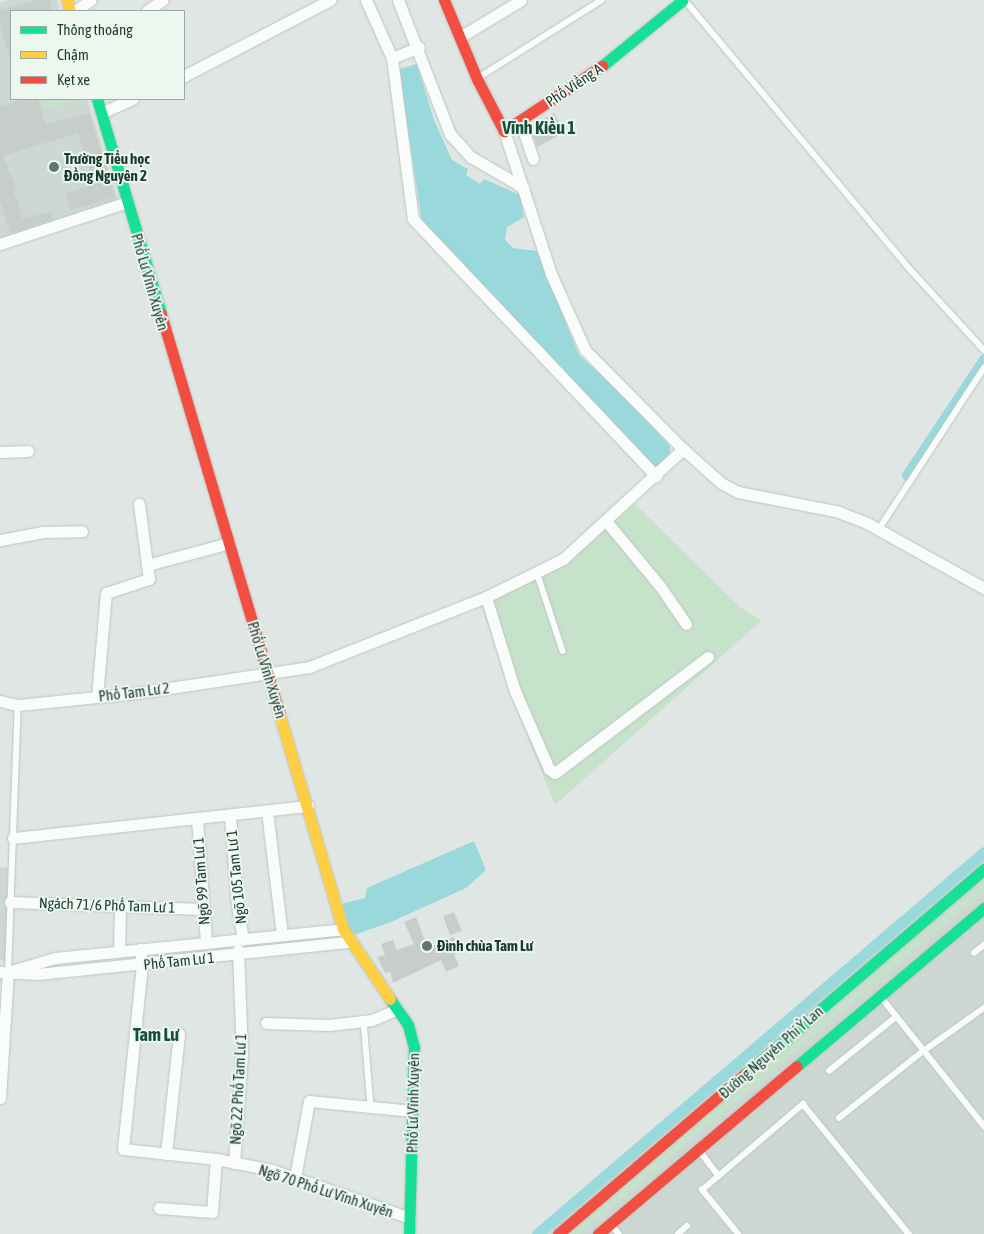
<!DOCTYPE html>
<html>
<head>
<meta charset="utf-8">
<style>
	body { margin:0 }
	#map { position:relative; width:984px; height:1234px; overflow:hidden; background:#e0e6e3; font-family:"Asap Condensed",sans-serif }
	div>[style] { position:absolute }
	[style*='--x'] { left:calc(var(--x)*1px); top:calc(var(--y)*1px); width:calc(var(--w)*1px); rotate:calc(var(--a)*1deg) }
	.built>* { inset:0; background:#cdd8d2 }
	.green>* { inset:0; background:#c6e2cb }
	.water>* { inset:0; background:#9ad9db }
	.canal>* { height:11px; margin:-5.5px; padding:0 5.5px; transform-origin:5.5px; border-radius:5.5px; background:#9ad9db }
	.building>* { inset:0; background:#c7ceca }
	.roads { filter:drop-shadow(0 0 1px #bbc6c1) drop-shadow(0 0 1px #bbc6c1) }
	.lane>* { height:5.5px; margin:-2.75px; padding:0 2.75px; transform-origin:2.75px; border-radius:2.75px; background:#fafbfb }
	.street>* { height:11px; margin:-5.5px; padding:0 5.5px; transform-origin:5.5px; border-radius:5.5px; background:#fafbfb }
	.fast>* { height:11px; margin:-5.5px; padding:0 5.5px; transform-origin:5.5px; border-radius:5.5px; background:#16e098 }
	.slow>* { height:11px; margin:-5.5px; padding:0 5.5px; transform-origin:5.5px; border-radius:5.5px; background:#ffcf43 }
	.jam>* { height:11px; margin:-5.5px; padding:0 5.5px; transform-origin:5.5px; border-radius:5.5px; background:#f24e42 }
	.dots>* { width:14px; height:14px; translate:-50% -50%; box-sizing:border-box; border:2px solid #ecf7f0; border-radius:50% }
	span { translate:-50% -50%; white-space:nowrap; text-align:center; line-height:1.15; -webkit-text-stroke:4px #ecf7f0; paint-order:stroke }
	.street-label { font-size:15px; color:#1c3b2f }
	.poi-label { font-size:15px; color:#1c3b2f; font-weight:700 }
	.left { translate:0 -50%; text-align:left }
	.quarter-label { font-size:18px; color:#174e3a; font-weight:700 }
	.legend { position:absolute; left:10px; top:10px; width:175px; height:90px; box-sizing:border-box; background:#ecf7f0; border:1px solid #99aca3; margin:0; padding:6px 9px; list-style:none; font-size:15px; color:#1c3b2f }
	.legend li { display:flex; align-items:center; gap:10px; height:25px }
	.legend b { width:25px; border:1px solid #99aca3 }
</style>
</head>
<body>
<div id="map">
	<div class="built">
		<div style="clip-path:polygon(9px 0,57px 0,60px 11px,11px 11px,11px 99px,87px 99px,118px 200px,0 241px,0 3px)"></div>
		<div style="clip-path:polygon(984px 853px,984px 1234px,546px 1234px)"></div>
		<div style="clip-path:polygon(0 867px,8px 868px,7px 961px,0 960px)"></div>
	</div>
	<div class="green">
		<div style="clip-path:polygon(41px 99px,71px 99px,72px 101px,44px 109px)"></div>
		<div style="clip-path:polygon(635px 504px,740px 607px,761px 621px,555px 805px,513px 701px,481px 605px,583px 550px)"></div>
		<div style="clip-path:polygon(984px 880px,984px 891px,579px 1234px,566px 1234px)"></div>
	</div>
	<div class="water">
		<div style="clip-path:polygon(417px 64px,434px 120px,452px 160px,468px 169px,466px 175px,480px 184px,484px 179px,520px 195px,524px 217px,507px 227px,505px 240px,513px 248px,537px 251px,579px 355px,631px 403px,670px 446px,670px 454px,656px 469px,422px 223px,399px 69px)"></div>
		<div style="clip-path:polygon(474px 841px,486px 870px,466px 888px,391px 922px,348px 937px,341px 904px,365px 898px,367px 888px)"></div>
	</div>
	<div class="canal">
		<div style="--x:907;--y:475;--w:139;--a:-56.4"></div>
		<div style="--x:537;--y:1234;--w:588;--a:-40.52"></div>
	</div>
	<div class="building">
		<div style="clip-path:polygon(36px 0,50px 0,53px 11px,11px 11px,11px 56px,9px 56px,0 26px,0 10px)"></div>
		<div style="clip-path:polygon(26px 99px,38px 99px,46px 124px,89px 113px,115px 197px,70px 211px,65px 194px,94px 184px,78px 133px,3px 156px,16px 188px,13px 189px,23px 219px,51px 211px,53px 219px,10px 233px,0 200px,0 106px)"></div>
		<div style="clip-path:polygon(554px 113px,565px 132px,537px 147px,530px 127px)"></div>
		<div style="clip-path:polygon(454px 912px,462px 931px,450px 935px,443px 916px)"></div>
		<div style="clip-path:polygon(416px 917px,428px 948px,454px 937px,460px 952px,454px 954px,459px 966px,446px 972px,441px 960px,393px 983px,390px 972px,385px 973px,377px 957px,385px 955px,381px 944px,393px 940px,397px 950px,414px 944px,404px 922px)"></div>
	</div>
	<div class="roads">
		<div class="lane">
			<div style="--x:685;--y:0;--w:352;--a:50.1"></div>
			<div style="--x:911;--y:270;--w:108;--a:47.6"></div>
			<div style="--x:478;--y:78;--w:146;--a:-32.2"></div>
			<div style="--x:879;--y:529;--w:192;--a:-56.9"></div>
			<div style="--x:537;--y:572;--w:83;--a:71.8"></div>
			<div style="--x:974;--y:953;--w:13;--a:-39"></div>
			<div style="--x:8;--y:972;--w:267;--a:-87.9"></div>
			<div style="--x:882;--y:998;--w:164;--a:51.4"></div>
			<div style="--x:364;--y:1021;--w:86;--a:85.3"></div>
			<div style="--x:829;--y:1071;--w:86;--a:-38.9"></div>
			<div style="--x:839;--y:1118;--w:106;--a:-38.5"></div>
			<div style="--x:922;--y:1052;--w:76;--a:-35.4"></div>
			<div style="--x:700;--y:1151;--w:31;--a:53"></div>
			<div style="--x:612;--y:1225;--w:11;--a:52"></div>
			<div style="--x:678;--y:1234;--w:12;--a:-42"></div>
			<div style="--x:738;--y:1234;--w:57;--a:-129.3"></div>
			<div style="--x:702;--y:1190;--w:133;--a:-40.4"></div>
			<div style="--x:803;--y:1104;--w:168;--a:50.8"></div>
		</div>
		<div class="street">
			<div style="--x:366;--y:0;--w:64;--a:65.9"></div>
			<div style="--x:392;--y:58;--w:162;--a:82.6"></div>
			<div style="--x:413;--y:219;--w:354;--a:46.6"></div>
			<div style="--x:398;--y:0;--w:144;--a:68.8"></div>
			<div style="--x:450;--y:134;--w:31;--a:48"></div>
			<div style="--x:471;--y:157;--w:61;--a:30.3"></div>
			<div style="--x:75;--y:11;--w:19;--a:-35"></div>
			<div style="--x:147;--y:11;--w:19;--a:-35"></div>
			<div style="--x:460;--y:37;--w:71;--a:-31.2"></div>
			<div style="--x:392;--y:58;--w:29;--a:-22"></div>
			<div style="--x:184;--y:76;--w:165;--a:-27.5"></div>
			<div style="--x:101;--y:113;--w:35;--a:-24"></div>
			<div style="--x:520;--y:121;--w:40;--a:71.1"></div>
			<div style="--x:504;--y:131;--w:151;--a:71.8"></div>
			<div style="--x:551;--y:274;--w:83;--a:65.9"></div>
			<div style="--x:585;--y:350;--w:139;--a:45.3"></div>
			<div style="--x:683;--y:449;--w:51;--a:41.8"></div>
			<div style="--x:721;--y:483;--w:19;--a:28"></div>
			<div style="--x:738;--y:492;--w:100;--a:11"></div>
			<div style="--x:836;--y:511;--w:33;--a:21"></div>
			<div style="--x:867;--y:523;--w:134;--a:29.1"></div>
			<div style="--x:0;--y:244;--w:134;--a:-18.3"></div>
			<div style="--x:0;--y:452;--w:28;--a:-2"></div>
			<div style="--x:606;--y:521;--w:85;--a:50.3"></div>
			<div style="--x:660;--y:586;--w:46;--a:55.6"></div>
			<div style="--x:0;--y:540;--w:44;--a:-10.5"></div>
			<div style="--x:43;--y:532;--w:39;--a:-1"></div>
			<div style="--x:147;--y:565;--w:85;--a:-15"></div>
			<div style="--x:486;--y:597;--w:98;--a:72.9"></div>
			<div style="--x:515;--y:691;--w:85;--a:66.4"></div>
			<div style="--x:549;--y:769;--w:7;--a:34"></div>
			<div style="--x:555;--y:773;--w:192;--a:-37.2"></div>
			<div style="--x:97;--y:697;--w:104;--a:-85.1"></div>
			<div style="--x:106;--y:593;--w:45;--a:-18"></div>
			<div style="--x:149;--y:579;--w:76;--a:-97.6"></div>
			<div style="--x:0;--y:701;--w:18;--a:13"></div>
			<div style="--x:18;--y:705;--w:119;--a:-5.8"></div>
			<div style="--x:136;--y:693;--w:175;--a:-8.5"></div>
			<div style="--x:309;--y:667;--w:190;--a:-21.6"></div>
			<div style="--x:486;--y:597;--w:86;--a:-26.3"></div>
			<div style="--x:563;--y:559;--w:163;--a:-42.5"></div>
			<div style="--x:267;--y:811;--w:125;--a:83.1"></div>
			<div style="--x:230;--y:816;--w:89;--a:85.5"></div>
			<div style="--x:237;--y:905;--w:35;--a:80"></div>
			<div style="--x:197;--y:819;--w:124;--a:85.8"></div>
			<div style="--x:13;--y:838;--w:297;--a:-6.2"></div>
			<div style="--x:10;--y:902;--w:193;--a:2.1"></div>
			<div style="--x:140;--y:949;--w:16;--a:83"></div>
			<div style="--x:142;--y:965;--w:185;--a:95.9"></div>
			<div style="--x:123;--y:1149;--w:94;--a:6.1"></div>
			<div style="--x:216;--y:1159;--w:57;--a:11.1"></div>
			<div style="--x:272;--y:1170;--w:146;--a:19.2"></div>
			<div style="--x:119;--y:951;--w:45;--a:-88.7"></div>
			<div style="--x:0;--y:972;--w:38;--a:3"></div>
			<div style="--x:38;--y:974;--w:313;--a:-5.9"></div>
			<div style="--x:266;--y:1023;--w:63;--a:1.8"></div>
			<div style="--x:329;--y:1025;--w:43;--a:-6.6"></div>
			<div style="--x:372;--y:1020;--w:28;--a:-23"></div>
			<div style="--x:0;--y:1098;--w:126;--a:-86.4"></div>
			<div style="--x:8;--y:972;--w:49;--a:-16.6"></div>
			<div style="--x:55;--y:958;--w:289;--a:-5.7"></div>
			<div style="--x:166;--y:1154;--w:121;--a:-83.8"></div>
			<div style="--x:234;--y:1163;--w:108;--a:-85.8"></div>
			<div style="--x:242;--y:1055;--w:105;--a:-92.2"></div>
			<div style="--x:295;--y:1178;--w:78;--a:-79.7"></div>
			<div style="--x:309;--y:1101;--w:104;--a:5.5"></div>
			<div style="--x:159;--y:1208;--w:53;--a:4.3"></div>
			<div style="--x:212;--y:1212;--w:53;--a:-85.7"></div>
		</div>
		<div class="fast">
			<div style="--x:602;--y:66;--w:104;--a:-39.2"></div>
			<div style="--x:97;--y:99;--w:224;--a:73.4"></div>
			<div style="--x:390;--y:999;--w:32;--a:55"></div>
			<div style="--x:408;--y:1025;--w:23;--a:75"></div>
			<div style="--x:414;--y:1047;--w:187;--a:91.5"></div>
			<div style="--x:797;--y:1066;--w:245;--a:-40.2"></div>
			<div style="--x:745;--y:1074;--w:315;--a:-40.6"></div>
		</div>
		<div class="slow">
			<div style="--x:67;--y:0;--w:11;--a:75"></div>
			<div style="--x:279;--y:713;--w:225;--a:73.5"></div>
			<div style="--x:343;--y:929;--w:84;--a:56.1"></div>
		</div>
		<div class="jam">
			<div style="--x:444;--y:0;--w:86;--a:67.3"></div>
			<div style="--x:477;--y:79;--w:59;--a:62.6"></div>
			<div style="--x:504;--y:131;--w:118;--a:-33.6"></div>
			<div style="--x:161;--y:314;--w:416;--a:73.5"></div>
			<div style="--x:558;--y:1234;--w:246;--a:-40.6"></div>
			<div style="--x:598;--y:1234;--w:260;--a:-40.2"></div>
		</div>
	</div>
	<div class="dots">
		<div style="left:54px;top:167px;background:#61776e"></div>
		<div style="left:427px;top:946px;background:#61776e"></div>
	</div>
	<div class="street-label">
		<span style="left:574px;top:85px;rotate:-34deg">Phố Viềng A</span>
		<span style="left:150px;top:282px;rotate:74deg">Phố Lư Vĩnh Xuyên</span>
		<span style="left:267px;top:670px;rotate:73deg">Phố Lư Vĩnh Xuyên</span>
		<span style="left:134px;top:692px;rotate:-7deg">Phố Tam Lư 2</span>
		<span style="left:236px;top:877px;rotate:-96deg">Ngõ 105 Tam Lư 1</span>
		<span style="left:201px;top:881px;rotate:-94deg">Ngõ 99 Tam Lư 1</span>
		<span style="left:107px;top:905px;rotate:2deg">Ngách 71/6 Phố Tam Lư 1</span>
		<span style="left:179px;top:961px;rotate:-6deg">Phố Tam Lư 1</span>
		<span style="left:771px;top:1052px;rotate:-41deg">Đường Nguyên Phi Ỷ Lan</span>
		<span style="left:238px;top:1089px;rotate:-87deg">Ngõ 22 Phố Tam Lư 1</span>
		<span style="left:413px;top:1103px;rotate:-89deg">Phố Lư Vĩnh Xuyên</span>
		<span style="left:326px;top:1191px;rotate:18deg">Ngõ 70 Phố Lư Vĩnh Xuyên</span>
	</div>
	<div class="poi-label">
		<span class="left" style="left:64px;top:167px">Trường Tiểu học<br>Đồng Nguyên 2</span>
		<span class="left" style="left:437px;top:946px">Đình chùa Tam Lư</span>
	</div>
	<div class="quarter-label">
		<span style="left:539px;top:128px">Vĩnh Kiều 1</span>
		<span style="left:156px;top:1035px">Tam Lư</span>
	</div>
	<ul class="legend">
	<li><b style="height:6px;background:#16e098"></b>Thông thoáng</li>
	<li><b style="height:6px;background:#ffcf43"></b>Chậm</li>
	<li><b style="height:6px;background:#f24e42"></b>Kẹt xe</li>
	</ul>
</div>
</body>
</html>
